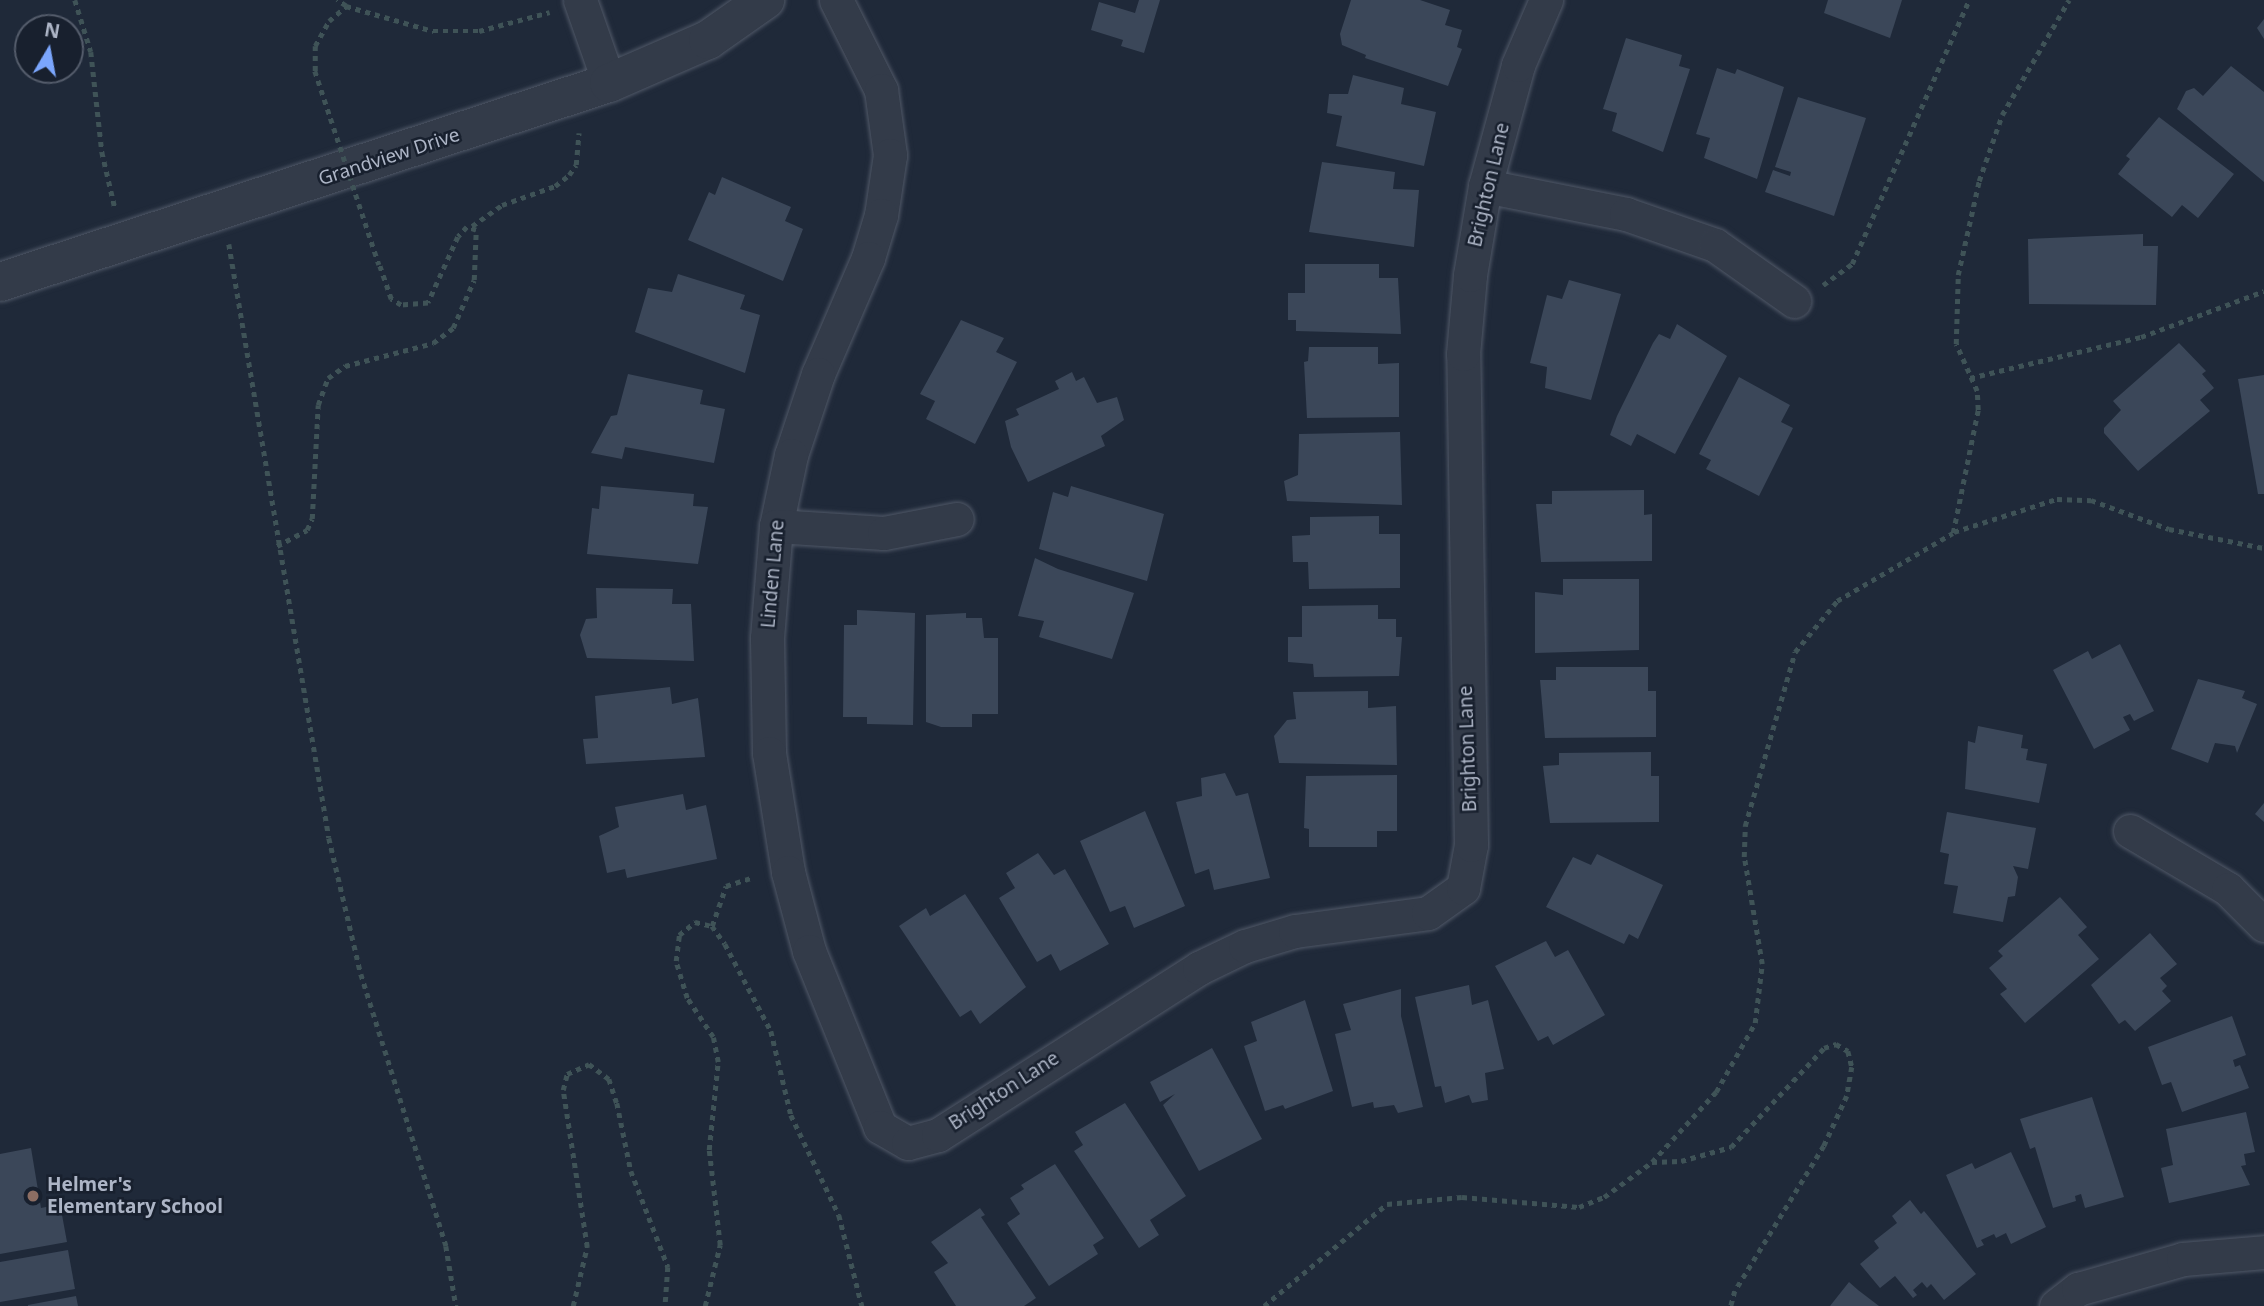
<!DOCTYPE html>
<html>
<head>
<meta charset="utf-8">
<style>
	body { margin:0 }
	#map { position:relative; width:2264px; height:1306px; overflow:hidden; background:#1f2939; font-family:"Noto Sans",sans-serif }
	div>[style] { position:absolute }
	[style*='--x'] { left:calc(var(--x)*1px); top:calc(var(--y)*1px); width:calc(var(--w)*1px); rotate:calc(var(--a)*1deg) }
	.building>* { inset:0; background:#3b4759 }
	.path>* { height:4.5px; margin-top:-2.25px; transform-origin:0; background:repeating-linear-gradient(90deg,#3f5357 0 5px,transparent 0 10px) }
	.roads { filter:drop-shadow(0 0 2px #505867) drop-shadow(0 0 2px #505867) }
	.minor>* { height:33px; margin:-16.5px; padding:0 16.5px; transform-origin:16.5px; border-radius:16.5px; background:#333b49 }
	.tertiary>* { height:38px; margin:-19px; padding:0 19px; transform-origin:19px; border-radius:19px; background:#333b49 }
	.path-bridge>* { height:4.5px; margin-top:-2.25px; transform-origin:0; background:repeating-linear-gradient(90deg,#3f5357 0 5px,transparent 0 10px) }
	.dots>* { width:19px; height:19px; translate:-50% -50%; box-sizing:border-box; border:4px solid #18202e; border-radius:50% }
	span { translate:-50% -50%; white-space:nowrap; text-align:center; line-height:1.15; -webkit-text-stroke:5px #18202e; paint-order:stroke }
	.street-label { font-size:19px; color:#adb5c6 }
	.poi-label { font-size:19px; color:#adb5c6; font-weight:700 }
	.left { translate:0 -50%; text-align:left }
	.north { position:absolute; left:14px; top:14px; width:70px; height:70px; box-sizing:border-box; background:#18202e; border:2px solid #545c6b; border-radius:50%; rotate:10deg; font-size:19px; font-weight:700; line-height:28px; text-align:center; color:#adb5c6 }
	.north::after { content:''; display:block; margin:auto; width:24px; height:32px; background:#7ba6fd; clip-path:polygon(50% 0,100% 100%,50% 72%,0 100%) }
</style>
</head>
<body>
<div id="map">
	<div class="building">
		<div style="clip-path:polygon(1139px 0,1160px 0,1144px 53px,1121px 46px,1123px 40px,1091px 30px,1099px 2px,1135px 13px)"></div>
		<div style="clip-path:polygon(1351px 0,1420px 0,1450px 10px,1445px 25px,1462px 30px,1457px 47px,1462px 49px,1448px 86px,1365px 58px,1366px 55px,1342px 45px,1340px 34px)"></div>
		<div style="clip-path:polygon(1828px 0,1902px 0,1890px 38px,1824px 13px)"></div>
		<div style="clip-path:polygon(2264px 19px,2264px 39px,2257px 28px)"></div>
		<div style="clip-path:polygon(1626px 38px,1682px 55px,1679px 66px,1690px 69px,1663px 152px,1612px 131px,1617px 113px,1603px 109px)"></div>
		<div style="clip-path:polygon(2231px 66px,2264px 92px,2264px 182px,2177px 109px,2186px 91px,2194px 88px,2203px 96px)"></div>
		<div style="clip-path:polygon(1717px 68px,1735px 74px,1737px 69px,1784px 87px,1757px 179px,1704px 158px,1710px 138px,1696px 134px)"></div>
		<div style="clip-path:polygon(1353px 75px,1404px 88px,1401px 104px,1436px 112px,1424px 166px,1336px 146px,1342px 116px,1327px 113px,1329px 94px,1348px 94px)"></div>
		<div style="clip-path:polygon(1798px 97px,1866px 118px,1834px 216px,1765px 192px,1773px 170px,1790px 176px,1791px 172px,1775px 167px)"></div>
		<div style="clip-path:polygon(2159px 117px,2234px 174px,2198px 218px,2182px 205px,2172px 217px,2118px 174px,2130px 159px,2126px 156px)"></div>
		<div style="clip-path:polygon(1322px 162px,1395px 172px,1393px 189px,1419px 190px,1414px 247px,1309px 232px)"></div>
		<div style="clip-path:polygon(722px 177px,791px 207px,785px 221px,803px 229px,783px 281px,688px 240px,709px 192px,715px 195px)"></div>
		<div style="clip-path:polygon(2143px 234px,2143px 246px,2158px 246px,2156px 305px,2029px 304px,2028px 239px)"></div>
		<div style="clip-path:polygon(1305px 264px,1379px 264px,1379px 278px,1398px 278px,1401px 334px,1296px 331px,1296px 320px,1288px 320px,1288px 293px,1305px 293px)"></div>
		<div style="clip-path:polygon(678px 274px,745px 295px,740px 309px,760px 315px,745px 373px,635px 332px,648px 288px,672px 292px)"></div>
		<div style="clip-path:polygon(1569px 280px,1621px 294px,1591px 400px,1545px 388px,1547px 367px,1530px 363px,1547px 295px,1562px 299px)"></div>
		<div style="clip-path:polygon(961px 320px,1004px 338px,996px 352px,1017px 362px,975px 444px,926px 419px,935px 401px,920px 394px)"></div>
		<div style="clip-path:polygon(1677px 324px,1727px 356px,1675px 454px,1637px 434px,1631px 446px,1610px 435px,1617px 416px,1653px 343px,1659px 334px,1670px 339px)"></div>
		<div style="clip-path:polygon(2179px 343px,2206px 371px,2202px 374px,2214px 388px,2200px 400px,2210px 411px,2138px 471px,2104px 433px,2104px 428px,2121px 410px,2113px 401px)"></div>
		<div style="clip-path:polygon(1309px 347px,1378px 347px,1378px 364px,1399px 363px,1399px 417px,1307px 418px,1304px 362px,1308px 361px)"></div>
		<div style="clip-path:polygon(1072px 372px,1076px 381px,1084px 377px,1097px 403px,1117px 397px,1124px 420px,1101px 436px,1105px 446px,1028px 482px,1011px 447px,1005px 421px,1019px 415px,1016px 409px,1059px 389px,1055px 381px)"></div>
		<div style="clip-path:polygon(628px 374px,703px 390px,700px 404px,725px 409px,714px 463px,625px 447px,622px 459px,591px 453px,611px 416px,617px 415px)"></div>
		<div style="clip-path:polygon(2264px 375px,2264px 494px,2258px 494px,2238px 379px)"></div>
		<div style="clip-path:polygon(1739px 377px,1790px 405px,1781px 422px,1793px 428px,1759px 496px,1706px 469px,1711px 460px,1699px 454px)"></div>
		<div style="clip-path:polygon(1400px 432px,1402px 505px,1287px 501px,1284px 481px,1298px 475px,1299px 434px)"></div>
		<div style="clip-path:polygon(601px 486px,694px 494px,693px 506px,708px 507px,698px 564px,587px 554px,592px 508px,599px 509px)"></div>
		<div style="clip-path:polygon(1071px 486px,1164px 514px,1147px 581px,1039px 549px,1053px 492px,1068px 497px)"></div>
		<div style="clip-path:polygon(1644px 490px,1644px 515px,1652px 514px,1652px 561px,1541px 562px,1536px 504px,1552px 504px,1552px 491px)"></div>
		<div style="clip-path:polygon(1379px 516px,1379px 534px,1400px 534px,1400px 588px,1309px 589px,1308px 562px,1293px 562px,1292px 536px,1310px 535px,1310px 517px)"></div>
		<div style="clip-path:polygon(1035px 558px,1058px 569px,1134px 593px,1112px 659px,1039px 637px,1044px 621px,1018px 616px)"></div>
		<div style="clip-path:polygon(1563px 579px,1639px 579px,1639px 650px,1535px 653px,1535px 592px,1563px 595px)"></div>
		<div style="clip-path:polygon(596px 588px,673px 589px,672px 604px,691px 604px,694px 661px,587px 658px,580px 635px,586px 619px,597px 618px)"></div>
		<div style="clip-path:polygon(1378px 605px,1378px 619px,1396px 619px,1396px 637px,1402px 637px,1399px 676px,1314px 677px,1313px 664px,1288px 662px,1288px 637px,1302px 637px,1302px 606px)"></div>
		<div style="clip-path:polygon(857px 610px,915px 613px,913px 725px,867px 724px,867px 717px,843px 717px,844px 625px,857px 625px)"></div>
		<div style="clip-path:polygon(966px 613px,966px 618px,982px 618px,984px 638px,998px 638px,998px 714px,972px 714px,972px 727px,941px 727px,926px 722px,926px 615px)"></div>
		<div style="clip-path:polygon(2120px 644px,2154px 711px,2134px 721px,2130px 714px,2123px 717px,2130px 730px,2094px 749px,2053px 670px,2088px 651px,2092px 659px)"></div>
		<div style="clip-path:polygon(1556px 667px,1648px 667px,1648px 691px,1656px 691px,1656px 737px,1545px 738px,1540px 680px,1556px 680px)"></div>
		<div style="clip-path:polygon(2198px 679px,2245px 691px,2242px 698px,2257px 704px,2237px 753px,2235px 746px,2215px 743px,2208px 763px,2171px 749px)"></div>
		<div style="clip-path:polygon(670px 687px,672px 704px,698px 698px,705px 757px,586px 764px,583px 739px,598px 738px,595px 696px)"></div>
		<div style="clip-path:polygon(1368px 691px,1368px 708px,1396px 706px,1397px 765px,1279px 763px,1274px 736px,1287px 720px,1296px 719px,1293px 692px)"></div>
		<div style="clip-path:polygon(1978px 726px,2023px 735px,2021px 748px,2028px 749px,2026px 760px,2047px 764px,2039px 803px,1965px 789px,1968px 741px,1975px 743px)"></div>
		<div style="clip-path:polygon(1651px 752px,1651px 776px,1659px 776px,1659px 822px,1550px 823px,1543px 766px,1559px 765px,1559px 753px)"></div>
		<div style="clip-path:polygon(1225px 773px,1236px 796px,1248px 793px,1270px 878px,1214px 890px,1209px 869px,1195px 874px,1176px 802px,1202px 796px,1201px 778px)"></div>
		<div style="clip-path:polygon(1397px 775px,1397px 831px,1377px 831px,1377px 847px,1309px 847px,1309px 829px,1304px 828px,1306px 776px)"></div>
		<div style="clip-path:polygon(683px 794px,686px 810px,706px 805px,717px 859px,627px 878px,625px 869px,607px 873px,599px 836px,619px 827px,615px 807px)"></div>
		<div style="clip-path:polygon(2264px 803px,2264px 822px,2255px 814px)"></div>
		<div style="clip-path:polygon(1145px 811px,1185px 906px,1134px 928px,1125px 906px,1110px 912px,1080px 841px)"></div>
		<div style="clip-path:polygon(1947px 812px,2036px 828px,2028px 869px,2013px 866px,2018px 877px,2015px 896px,2008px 897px,2003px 922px,1953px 913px,1958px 886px,1944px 884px,1949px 854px,1940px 852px)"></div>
		<div style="clip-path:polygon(1038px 853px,1054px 875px,1065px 869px,1109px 944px,1060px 971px,1051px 954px,1037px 962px,999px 898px,1015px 888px,1006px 873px)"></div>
		<div style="clip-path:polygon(1597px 854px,1663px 885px,1638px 939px,1629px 934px,1624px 944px,1546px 907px,1573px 857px,1591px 865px)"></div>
		<div style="clip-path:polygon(965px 894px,1026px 987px,980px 1024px,971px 1010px,960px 1017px,899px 926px,926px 908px,930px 916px)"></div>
		<div style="clip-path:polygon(2060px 897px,2087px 927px,2078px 935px,2099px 959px,2025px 1023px,2000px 994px,2007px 989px,1989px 968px,2003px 956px,1998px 951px)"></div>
		<div style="clip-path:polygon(2150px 933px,2177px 964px,2160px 978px,2167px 986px,2162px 991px,2171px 1001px,2135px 1031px,2125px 1020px,2119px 1024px,2091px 985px)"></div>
		<div style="clip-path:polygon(1546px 941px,1555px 957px,1568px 950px,1605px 1015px,1553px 1045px,1548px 1036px,1538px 1041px,1495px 966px)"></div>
		<div style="clip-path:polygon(1469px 985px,1472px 1005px,1488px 1000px,1504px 1069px,1485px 1073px,1488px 1100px,1472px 1103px,1469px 1095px,1445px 1103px,1441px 1086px,1435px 1087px,1415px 997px)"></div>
		<div style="clip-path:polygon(1401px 989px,1401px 1016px,1423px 1107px,1398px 1113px,1394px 1105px,1374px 1108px,1373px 1102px,1352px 1107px,1335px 1034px,1351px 1030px,1343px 1004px)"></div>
		<div style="clip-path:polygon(1305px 1000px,1333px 1091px,1285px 1109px,1283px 1105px,1265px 1111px,1244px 1046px,1257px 1041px,1251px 1022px)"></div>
		<div style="clip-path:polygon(2232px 1016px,2246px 1055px,2233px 1060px,2235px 1067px,2240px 1065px,2249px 1088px,2182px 1112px,2171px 1082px,2162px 1085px,2148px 1047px)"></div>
		<div style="clip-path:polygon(1212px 1048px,1262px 1139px,1199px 1171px,1163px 1105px,1175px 1094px,1160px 1102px,1150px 1082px)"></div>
		<div style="clip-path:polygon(2092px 1097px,2124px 1197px,2085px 1208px,2081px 1194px,2075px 1196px,2076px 1201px,2053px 1208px,2035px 1147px,2030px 1149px,2020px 1119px)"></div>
		<div style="clip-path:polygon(1125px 1103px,1186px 1196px,1150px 1220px,1159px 1235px,1139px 1248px,1074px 1151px,1083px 1145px,1075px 1132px)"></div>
		<div style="clip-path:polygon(2246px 1112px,2255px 1152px,2244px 1154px,2246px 1165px,2241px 1166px,2250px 1185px,2169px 1203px,2161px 1168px,2173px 1165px,2166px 1129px)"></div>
		<div style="clip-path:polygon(31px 1148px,41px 1208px,60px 1204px,67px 1242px,0 1254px,0 1154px)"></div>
		<div style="clip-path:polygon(2011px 1152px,2046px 1227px,2011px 1244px,2006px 1233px,1996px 1238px,1994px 1234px,1981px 1240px,1984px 1245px,1977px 1248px,1946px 1175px,1972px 1163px,1975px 1169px)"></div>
		<div style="clip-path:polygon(1055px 1164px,1104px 1238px,1093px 1245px,1098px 1254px,1049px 1286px,1007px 1223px,1020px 1214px,1010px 1198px,1024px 1189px,1021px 1185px)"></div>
		<div style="clip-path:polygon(1910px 1200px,1921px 1214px,1924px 1211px,1976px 1274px,1944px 1300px,1931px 1284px,1927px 1288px,1922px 1282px,1913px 1290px,1917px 1295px,1913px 1298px,1895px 1276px,1880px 1288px,1860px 1264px,1879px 1248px,1874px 1241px,1897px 1223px,1892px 1216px)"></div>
		<div style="clip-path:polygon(980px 1208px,985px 1215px,981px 1217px,1036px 1298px,1024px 1306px,956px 1306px,934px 1272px,948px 1263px,931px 1242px)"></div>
		<div style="clip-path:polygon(68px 1250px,75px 1289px,0 1302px,0 1262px)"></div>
		<div style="clip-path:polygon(1849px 1282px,1858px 1290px,1879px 1306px,1830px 1306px)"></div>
		<div style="clip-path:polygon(76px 1296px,78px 1306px,28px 1306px,28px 1305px)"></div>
	</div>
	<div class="path">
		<div style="--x:75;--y:0;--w:54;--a:72.9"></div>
		<div style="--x:91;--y:52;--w:101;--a:83.7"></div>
		<div style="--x:102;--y:152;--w:57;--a:76.9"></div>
		<div style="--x:346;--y:6;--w:91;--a:16"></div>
		<div style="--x:433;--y:31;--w:46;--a:0"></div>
		<div style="--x:479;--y:31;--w:73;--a:-15"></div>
		<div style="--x:315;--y:71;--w:25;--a:-90"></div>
		<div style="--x:315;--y:46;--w:29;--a:-61"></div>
		<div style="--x:329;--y:21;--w:23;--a:-41"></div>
		<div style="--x:346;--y:6;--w:11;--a:-146"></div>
		<div style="--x:472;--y:226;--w:37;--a:-35"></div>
		<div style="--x:502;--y:205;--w:56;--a:-19.7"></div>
		<div style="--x:555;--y:186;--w:18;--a:-38"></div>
		<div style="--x:569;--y:175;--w:12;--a:-55"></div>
		<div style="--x:576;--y:165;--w:32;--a:-85"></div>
		<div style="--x:229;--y:244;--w:602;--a:80.44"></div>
		<div style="--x:329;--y:838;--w:140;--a:76.8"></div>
		<div style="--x:361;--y:974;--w:285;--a:72.6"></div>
		<div style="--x:446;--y:1246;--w:61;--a:80.5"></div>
		<div style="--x:1823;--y:285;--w:36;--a:-36"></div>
		<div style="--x:1852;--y:264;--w:289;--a:-66.1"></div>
		<div style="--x:1970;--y:378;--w:176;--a:-13.5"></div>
		<div style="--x:2141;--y:337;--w:131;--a:-20.5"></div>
		<div style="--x:1954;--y:532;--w:108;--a:-17.8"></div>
		<div style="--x:2057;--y:499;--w:34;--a:2"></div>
		<div style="--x:2091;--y:500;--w:83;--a:20.4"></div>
		<div style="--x:2169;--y:529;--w:97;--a:11.3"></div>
		<div style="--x:277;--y:546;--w:34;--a:-28"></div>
		<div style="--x:307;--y:530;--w:12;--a:-66"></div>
		<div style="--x:312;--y:519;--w:114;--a:-87"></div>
		<div style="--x:318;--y:405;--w:29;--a:-70"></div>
		<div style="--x:328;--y:378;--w:21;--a:-35"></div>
		<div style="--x:345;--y:366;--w:91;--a:-14.6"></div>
		<div style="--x:433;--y:343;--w:25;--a:-37"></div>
		<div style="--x:453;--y:328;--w:52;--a:-66.4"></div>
		<div style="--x:474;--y:280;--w:50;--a:-87.7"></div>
		<div style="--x:476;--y:230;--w:9;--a:-162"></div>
		<div style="--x:467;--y:227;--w:13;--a:132"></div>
		<div style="--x:458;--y:237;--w:72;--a:114.4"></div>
		<div style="--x:428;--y:303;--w:27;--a:176"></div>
		<div style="--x:401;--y:305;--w:12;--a:-149"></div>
		<div style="--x:391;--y:299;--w:36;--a:-109"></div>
		<div style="--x:712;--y:926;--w:42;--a:-70.7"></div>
		<div style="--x:726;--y:886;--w:29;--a:-18"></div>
		<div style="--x:1652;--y:1162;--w:29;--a:-2"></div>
		<div style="--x:1681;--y:1161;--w:52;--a:-15.6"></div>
		<div style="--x:1731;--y:1147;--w:136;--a:-46.8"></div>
		<div style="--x:1824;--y:1048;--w:13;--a:-18"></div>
		<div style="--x:1836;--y:1044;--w:14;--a:30"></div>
		<div style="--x:1848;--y:1051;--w:16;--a:76"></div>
		<div style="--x:1852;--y:1067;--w:29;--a:100"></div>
		<div style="--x:1847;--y:1096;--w:55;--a:114.7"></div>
		<div style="--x:1824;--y:1146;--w:170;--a:121.5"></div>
		<div style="--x:1735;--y:1291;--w:16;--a:105"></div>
		<div style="--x:573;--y:1306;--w:61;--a:-76.7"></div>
		<div style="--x:587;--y:1247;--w:159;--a:-98.7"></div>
		<div style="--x:563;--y:1090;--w:16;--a:-76"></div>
		<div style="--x:567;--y:1074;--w:24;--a:-24"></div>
		<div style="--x:589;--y:1064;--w:25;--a:37"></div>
		<div style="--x:609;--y:1079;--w:25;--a:72"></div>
		<div style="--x:617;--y:1103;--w:69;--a:78.4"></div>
		<div style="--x:631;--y:1171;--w:103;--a:68.9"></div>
		<div style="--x:668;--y:1267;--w:39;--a:94"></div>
		<div style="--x:705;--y:1306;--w:63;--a:-76.2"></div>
		<div style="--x:720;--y:1245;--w:96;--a:-96.6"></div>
		<div style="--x:709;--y:1150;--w:88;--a:-84.2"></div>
		<div style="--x:718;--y:1062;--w:25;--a:-101"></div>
		<div style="--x:713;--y:1037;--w:47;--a:-123.7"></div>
		<div style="--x:687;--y:998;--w:39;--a:-107"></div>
		<div style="--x:676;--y:961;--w:26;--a:-83"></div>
		<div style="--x:679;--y:935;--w:21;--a:-39"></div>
		<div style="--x:695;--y:922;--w:17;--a:13"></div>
		<div style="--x:712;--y:926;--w:22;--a:54"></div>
		<div style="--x:725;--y:944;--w:98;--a:62.1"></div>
		<div style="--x:771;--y:1031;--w:86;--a:76.6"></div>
		<div style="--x:791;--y:1115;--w:111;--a:64.4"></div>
		<div style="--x:839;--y:1215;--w:94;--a:75.8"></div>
		<div style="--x:1264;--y:1306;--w:160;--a:-39.7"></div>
		<div style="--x:1387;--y:1204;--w:75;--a:-5.3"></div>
		<div style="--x:1462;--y:1197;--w:117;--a:4.9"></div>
		<div style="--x:1579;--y:1207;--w:27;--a:-22"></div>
		<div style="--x:1604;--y:1197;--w:59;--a:-36.1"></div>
		<div style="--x:1652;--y:1162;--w:95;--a:-47.6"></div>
		<div style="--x:1716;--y:1092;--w:79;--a:-60.5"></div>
		<div style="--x:1755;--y:1023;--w:59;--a:-83.2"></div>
		<div style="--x:1762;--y:964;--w:109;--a:-99.5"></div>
		<div style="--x:1744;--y:857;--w:31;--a:-88"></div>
		<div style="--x:1745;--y:826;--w:181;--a:-74"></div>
		<div style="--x:1795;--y:652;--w:66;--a:-50.5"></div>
		<div style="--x:1837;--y:601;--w:134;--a:-30.4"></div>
		<div style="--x:1953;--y:533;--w:126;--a:-78.5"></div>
		<div style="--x:1978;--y:410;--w:19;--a:-93"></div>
		<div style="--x:1977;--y:391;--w:51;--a:-114.1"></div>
		<div style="--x:1956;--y:344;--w:69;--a:-88.3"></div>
		<div style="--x:1958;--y:275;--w:96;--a:-77.4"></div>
		<div style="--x:1979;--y:181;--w:70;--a:-70.8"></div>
		<div style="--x:2002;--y:115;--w:133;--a:-59.8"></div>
	</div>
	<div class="roads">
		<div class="minor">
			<div style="--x:580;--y:0;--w:88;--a:70.7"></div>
			<div style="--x:836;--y:0;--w:101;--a:63.4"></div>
			<div style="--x:881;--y:90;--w:66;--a:82.1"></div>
			<div style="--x:890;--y:155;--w:61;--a:98.5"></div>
			<div style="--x:881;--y:215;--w:45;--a:106.8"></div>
			<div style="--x:868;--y:258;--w:126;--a:113.3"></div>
			<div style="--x:818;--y:374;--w:85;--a:108.4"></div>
			<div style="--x:791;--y:455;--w:73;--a:101.9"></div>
			<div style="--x:776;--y:526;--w:112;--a:94.6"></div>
			<div style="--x:767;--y:638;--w:115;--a:89"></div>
			<div style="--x:769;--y:753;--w:121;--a:80.9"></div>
			<div style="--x:788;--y:872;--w:82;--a:75.1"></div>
			<div style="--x:809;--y:951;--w:190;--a:68"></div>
			<div style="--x:880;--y:1127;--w:32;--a:30"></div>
			<div style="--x:908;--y:1143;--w:31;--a:-15"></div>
			<div style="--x:938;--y:1135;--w:310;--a:-32.6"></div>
			<div style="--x:1199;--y:968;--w:51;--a:-25.6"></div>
			<div style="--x:1245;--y:946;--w:52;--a:-16.7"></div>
			<div style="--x:1295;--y:931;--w:134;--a:-7.7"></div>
			<div style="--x:1428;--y:913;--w:43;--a:-35.5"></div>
			<div style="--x:1463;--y:888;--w:44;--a:-79.5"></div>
			<div style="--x:1471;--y:845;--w:491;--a:-90.9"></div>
			<div style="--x:1463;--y:354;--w:79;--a:-84.9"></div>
			<div style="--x:1470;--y:275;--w:90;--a:-80.4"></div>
			<div style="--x:1485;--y:186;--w:125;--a:-74.7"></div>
			<div style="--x:1518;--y:65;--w:71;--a:-66.7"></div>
			<div style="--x:1485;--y:186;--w:144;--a:11.2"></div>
			<div style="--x:1626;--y:214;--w:94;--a:19.2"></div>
			<div style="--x:1715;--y:245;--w:97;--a:35.3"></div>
			<div style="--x:776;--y:526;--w:108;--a:3.7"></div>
			<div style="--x:884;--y:533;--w:74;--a:-10.9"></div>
			<div style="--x:2130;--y:831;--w:114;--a:30.6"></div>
			<div style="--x:2228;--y:889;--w:51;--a:45"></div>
			<div style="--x:2056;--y:1306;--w:28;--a:-38"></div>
			<div style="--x:2078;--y:1289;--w:109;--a:-15.9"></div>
			<div style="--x:2183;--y:1259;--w:81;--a:-4.9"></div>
		</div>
		<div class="tertiary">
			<div style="--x:0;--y:282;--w:641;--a:-18.1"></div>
			<div style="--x:609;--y:83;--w:108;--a:-23.5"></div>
			<div style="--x:708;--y:40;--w:70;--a:-35.1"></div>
		</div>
	</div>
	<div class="path-bridge">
		<div style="--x:315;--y:71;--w:204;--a:71.7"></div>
	</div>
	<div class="dots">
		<div style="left:33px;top:1196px;background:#8d6e63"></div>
	</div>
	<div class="street-label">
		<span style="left:389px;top:157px;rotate:-18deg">Grandview Drive</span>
		<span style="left:1489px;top:185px;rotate:-77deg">Brighton Lane</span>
		<span style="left:773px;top:574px;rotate:-85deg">Linden Lane</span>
		<span style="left:1468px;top:749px;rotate:-92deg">Brighton Lane</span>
		<span style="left:1004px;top:1091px;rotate:-33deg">Brighton Lane</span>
	</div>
	<div class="poi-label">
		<span class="left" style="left:47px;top:1196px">Helmer's<br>Elementary School</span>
	</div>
	<div class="north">N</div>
</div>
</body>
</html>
